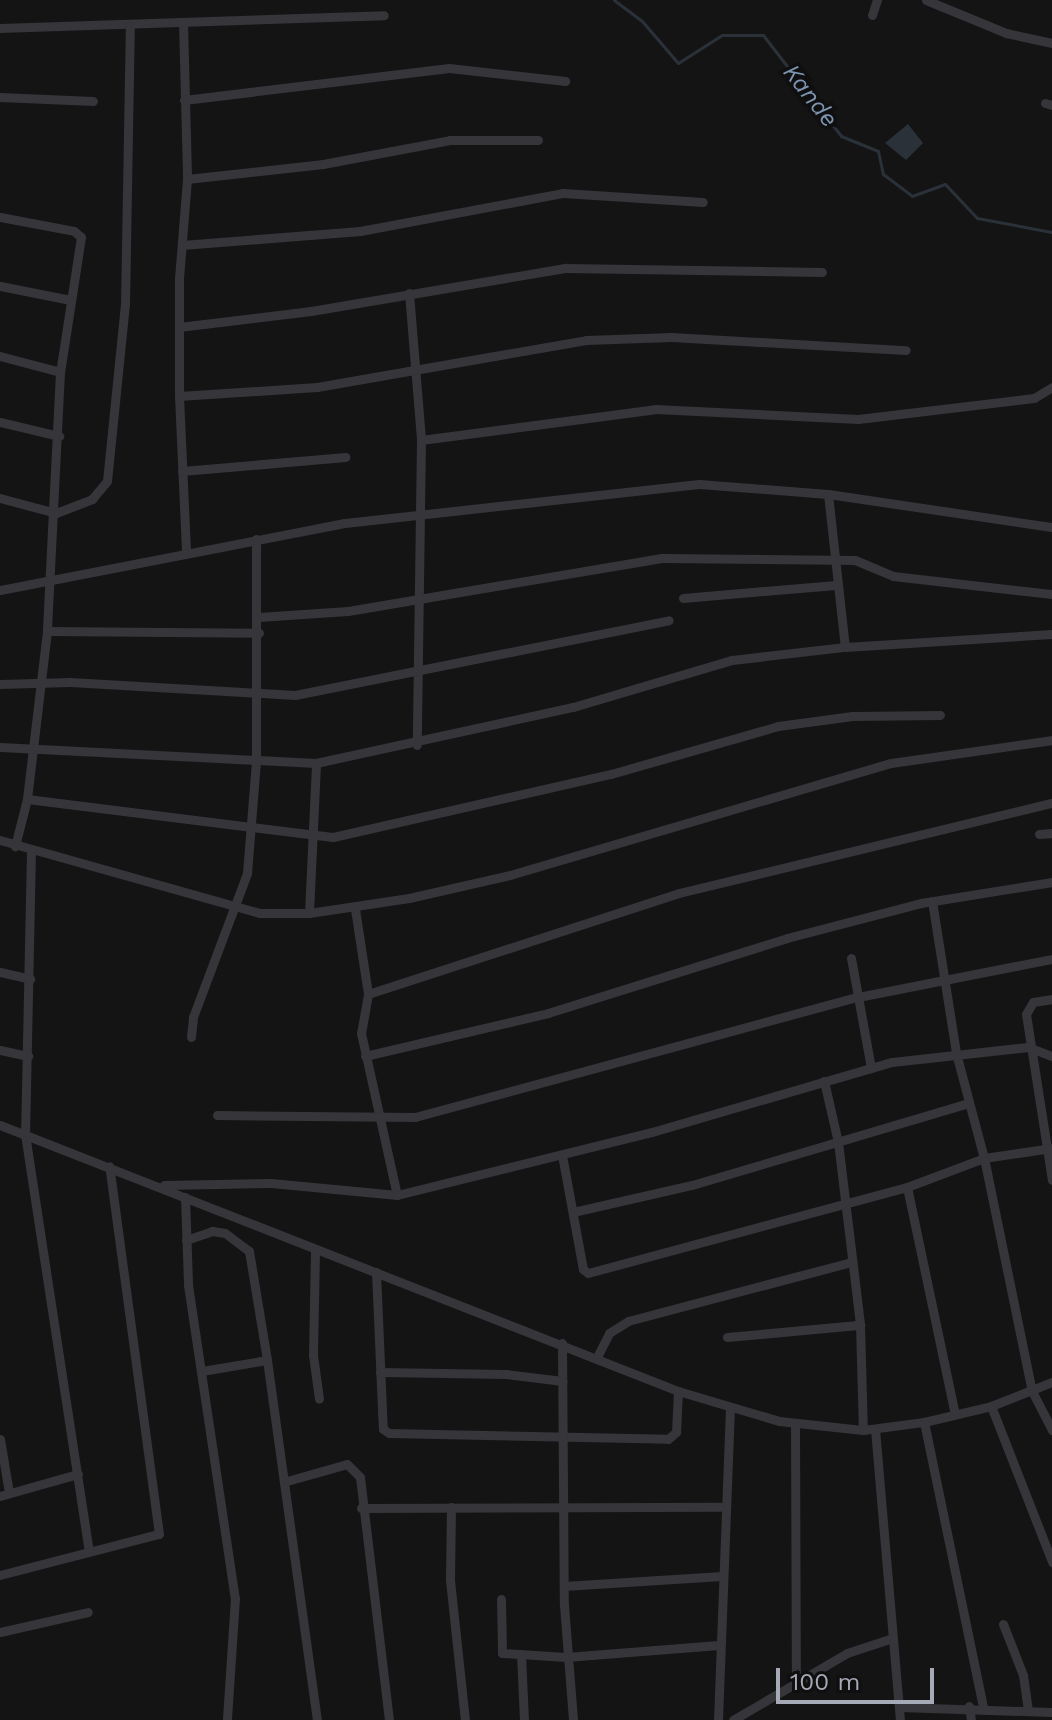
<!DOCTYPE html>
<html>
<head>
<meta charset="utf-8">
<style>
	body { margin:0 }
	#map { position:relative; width:1052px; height:1720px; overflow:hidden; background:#141415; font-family:"Work Sans",sans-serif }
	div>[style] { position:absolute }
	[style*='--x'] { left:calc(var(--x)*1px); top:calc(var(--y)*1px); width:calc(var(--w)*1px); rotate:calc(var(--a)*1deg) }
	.water>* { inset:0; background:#2a3139 }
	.stream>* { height:3px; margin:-1.5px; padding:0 1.5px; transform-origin:1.5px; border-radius:1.5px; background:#2a3139 }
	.street>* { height:9px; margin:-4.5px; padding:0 4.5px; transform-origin:4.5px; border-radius:4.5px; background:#35353a }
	span { translate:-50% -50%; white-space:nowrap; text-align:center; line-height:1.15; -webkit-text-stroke:7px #0f0f10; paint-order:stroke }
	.water-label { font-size:24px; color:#7d95b0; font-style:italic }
	.scale { position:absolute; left:776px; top:1668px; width:158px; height:36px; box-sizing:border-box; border:4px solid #a6a9b6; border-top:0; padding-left:10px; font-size:24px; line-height:28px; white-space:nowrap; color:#a6a9b6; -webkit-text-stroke:6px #0f0f10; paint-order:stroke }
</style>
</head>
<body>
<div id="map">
	<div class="water">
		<div style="clip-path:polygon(908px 124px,923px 143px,906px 160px,885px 143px)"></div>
	</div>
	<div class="stream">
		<div style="--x:614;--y:0;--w:35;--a:37"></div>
		<div style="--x:642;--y:21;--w:55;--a:49.4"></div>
		<div style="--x:678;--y:63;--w:52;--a:-32.5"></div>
		<div style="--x:722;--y:35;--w:41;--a:0"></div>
		<div style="--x:763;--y:35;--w:128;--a:52.3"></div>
		<div style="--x:841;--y:136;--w:40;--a:22"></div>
		<div style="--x:878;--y:151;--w:24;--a:78"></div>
		<div style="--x:883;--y:174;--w:36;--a:37"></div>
		<div style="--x:912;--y:196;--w:35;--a:-20"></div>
		<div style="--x:945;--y:184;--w:47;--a:46.7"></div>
		<div style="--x:977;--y:218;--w:76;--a:10.6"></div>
	</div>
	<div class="street">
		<div style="--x:926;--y:0;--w:87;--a:22.4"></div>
		<div style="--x:1006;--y:33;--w:47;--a:12.3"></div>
		<div style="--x:872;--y:15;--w:16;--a:-72"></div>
		<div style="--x:183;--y:22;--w:157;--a:88.5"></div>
		<div style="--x:187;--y:179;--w:99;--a:94.6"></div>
		<div style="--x:179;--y:278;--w:118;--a:90"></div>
		<div style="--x:179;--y:396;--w:155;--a:87.4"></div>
		<div style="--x:0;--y:28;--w:384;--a:-1.9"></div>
		<div style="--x:0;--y:97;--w:93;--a:2.5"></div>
		<div style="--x:184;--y:100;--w:267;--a:-6.9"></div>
		<div style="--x:449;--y:68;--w:117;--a:6.4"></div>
		<div style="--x:1045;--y:103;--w:7;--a:16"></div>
		<div style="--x:187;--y:179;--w:137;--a:-6.3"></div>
		<div style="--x:323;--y:164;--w:129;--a:-10.7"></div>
		<div style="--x:450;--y:140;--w:88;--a:0"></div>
		<div style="--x:0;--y:217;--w:75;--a:10.7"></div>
		<div style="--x:74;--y:231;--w:9;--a:41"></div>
		<div style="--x:81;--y:237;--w:137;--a:98.8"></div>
		<div style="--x:60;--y:372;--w:259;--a:92.9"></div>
		<div style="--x:47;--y:631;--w:169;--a:96.8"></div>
		<div style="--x:27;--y:799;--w:49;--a:104.3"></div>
		<div style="--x:182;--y:245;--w:179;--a:-4.5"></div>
		<div style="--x:360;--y:231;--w:207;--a:-10.6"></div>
		<div style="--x:563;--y:193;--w:140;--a:3.7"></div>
		<div style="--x:0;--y:286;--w:72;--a:11.2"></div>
		<div style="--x:409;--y:293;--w:147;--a:85.3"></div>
		<div style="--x:421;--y:440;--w:305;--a:90.8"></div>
		<div style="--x:179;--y:327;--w:133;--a:-6.9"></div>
		<div style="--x:311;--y:311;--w:259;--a:-9.6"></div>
		<div style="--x:566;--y:268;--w:256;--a:0.9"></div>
		<div style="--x:0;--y:356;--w:62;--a:14.9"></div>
		<div style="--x:179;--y:396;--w:138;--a:-3.7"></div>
		<div style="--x:317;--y:387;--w:273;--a:-9.9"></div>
		<div style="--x:586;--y:340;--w:85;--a:-2"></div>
		<div style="--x:671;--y:337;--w:235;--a:3.2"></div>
		<div style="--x:0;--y:422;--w:61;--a:13.3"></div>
		<div style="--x:421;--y:440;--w:236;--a:-7.5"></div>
		<div style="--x:655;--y:409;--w:203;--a:2.8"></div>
		<div style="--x:858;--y:419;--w:177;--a:-6.8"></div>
		<div style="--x:1034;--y:398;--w:21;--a:-31"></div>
		<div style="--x:182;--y:471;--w:164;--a:-4.9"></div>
		<div style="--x:828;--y:494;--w:154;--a:83.7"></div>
		<div style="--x:0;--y:498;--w:58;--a:15"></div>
		<div style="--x:56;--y:513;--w:39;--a:-21"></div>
		<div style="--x:92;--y:499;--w:23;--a:-50"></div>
		<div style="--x:107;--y:481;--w:177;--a:-84.2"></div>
		<div style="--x:125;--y:305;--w:280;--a:-89"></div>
		<div style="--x:0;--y:590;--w:351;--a:-11"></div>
		<div style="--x:345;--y:523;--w:356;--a:-6.3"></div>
		<div style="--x:699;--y:484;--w:129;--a:4.4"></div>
		<div style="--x:828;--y:494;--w:226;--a:8.4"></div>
		<div style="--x:683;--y:598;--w:153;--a:-4.9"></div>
		<div style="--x:259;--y:617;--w:89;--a:-3.9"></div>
		<div style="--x:348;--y:611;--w:318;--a:-9.6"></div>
		<div style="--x:662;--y:558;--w:193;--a:0.6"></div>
		<div style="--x:855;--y:560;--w:41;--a:22.8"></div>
		<div style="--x:893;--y:576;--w:160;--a:6.5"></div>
		<div style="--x:47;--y:631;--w:212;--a:0.5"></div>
		<div style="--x:0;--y:684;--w:70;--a:-1.6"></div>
		<div style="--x:70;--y:682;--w:225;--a:3.3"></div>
		<div style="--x:295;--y:695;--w:381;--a:-11.3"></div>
		<div style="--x:0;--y:747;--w:316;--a:2.9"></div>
		<div style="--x:316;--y:763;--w:263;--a:-12.3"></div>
		<div style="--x:573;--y:707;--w:166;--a:-16.5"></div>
		<div style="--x:732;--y:660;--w:114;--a:-6.6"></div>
		<div style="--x:845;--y:647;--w:207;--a:-3.6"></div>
		<div style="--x:27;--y:799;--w:308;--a:7.1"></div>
		<div style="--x:333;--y:837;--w:285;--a:-12.8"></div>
		<div style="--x:611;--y:774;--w:174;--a:-16"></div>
		<div style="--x:778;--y:726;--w:75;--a:-7.7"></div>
		<div style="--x:852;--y:716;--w:88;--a:-0.7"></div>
		<div style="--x:1039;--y:834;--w:13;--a:-4"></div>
		<div style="--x:0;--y:840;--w:270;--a:15.7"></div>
		<div style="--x:260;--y:913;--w:49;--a:0"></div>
		<div style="--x:309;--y:913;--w:101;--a:-8.5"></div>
		<div style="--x:409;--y:898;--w:104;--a:-12.8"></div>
		<div style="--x:510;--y:875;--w:397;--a:-16.4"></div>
		<div style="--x:891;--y:763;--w:163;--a:-8.1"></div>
		<div style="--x:31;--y:851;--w:283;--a:91.2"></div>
		<div style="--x:25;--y:1134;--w:422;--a:81.3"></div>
		<div style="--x:932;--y:901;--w:154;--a:81"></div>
		<div style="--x:956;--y:1053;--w:109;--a:75.1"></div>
		<div style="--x:984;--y:1158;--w:238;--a:78.4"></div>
		<div style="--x:1032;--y:1391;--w:44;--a:62.9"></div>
		<div style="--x:355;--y:909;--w:86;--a:81.3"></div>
		<div style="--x:368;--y:994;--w:40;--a:100"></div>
		<div style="--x:361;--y:1033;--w:166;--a:77.5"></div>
		<div style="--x:309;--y:913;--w:150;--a:-87.3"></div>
		<div style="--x:851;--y:958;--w:112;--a:79.7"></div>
		<div style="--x:0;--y:972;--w:31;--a:13"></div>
		<div style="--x:368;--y:994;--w:327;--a:-18"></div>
		<div style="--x:679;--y:893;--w:384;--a:-13.6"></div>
		<div style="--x:1052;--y:999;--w:19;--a:171"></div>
		<div style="--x:1033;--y:1002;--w:14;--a:120"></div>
		<div style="--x:1026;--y:1014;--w:168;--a:81.1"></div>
		<div style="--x:191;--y:1037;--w:20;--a:-84"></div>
		<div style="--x:193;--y:1017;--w:154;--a:-69.4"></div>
		<div style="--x:247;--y:873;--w:112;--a:-85.4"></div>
		<div style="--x:256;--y:761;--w:222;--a:-90"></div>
		<div style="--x:0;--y:1050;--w:29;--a:12"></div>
		<div style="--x:365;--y:1056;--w:188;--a:-13.2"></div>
		<div style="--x:548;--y:1013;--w:250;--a:-17.4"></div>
		<div style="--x:787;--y:938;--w:138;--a:-14.6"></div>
		<div style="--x:921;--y:903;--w:133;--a:-9.1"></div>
		<div style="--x:824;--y:1081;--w:63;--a:77.1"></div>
		<div style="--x:838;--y:1142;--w:184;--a:83.1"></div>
		<div style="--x:860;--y:1325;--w:105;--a:88.4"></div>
		<div style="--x:217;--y:1115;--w:198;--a:0.6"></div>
		<div style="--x:415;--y:1117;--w:459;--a:-15.2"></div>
		<div style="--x:858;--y:997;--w:198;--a:-11.1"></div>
		<div style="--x:0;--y:1125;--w:728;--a:21.42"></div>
		<div style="--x:678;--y:1391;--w:105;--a:16.5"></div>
		<div style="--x:779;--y:1421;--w:84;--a:6.1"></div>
		<div style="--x:863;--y:1430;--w:62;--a:-7.5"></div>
		<div style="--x:924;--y:1422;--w:69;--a:-13.4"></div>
		<div style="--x:991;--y:1406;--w:66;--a:-21.5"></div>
		<div style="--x:562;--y:1155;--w:116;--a:79.6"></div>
		<div style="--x:583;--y:1269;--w:6;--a:39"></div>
		<div style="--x:588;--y:1273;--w:330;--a:-15.1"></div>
		<div style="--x:907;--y:1187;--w:82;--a:-20.6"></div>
		<div style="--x:984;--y:1158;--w:69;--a:-8.4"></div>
		<div style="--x:164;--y:1185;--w:107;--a:-1.1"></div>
		<div style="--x:271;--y:1183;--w:127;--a:5.4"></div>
		<div style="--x:397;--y:1195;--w:263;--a:-13.9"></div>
		<div style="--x:652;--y:1132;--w:250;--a:-16.3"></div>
		<div style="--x:892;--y:1062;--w:137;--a:-6.3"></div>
		<div style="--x:1028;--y:1047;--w:26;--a:21"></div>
		<div style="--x:907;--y:1187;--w:232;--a:78.1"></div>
		<div style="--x:185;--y:1197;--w:88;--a:88"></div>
		<div style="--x:188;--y:1285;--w:317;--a:81.5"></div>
		<div style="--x:235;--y:1598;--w:122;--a:93.8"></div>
		<div style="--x:573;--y:1212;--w:122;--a:-12.8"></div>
		<div style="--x:692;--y:1185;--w:289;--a:-16.5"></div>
		<div style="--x:186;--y:1240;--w:28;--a:-19"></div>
		<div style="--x:212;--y:1231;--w:13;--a:9"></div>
		<div style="--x:225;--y:1233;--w:30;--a:37"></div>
		<div style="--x:249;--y:1251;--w:110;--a:80.6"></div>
		<div style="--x:315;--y:1251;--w:104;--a:91.1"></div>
		<div style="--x:313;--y:1355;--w:44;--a:82.2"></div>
		<div style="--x:376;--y:1272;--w:139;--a:87.5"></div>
		<div style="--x:382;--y:1411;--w:18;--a:87"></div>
		<div style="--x:383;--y:1429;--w:7;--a:34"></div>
		<div style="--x:389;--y:1433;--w:279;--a:1.2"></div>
		<div style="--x:668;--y:1439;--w:11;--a:-41"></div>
		<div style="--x:676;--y:1432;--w:41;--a:-87.2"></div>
		<div style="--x:727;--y:1337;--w:134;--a:-5.2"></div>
		<div style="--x:562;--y:1343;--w:262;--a:89.6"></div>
		<div style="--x:564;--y:1605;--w:115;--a:85.5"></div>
		<div style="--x:597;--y:1357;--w:27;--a:-63"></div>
		<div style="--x:609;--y:1333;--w:22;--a:-32"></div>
		<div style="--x:628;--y:1321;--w:232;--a:-14.8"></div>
		<div style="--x:202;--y:1371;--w:66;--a:-9.6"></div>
		<div style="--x:267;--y:1360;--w:363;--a:82.1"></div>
		<div style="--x:380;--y:1372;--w:126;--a:0.9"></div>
		<div style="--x:506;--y:1374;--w:57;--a:7"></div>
		<div style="--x:991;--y:1406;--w:168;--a:68.6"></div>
		<div style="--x:924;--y:1422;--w:290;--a:78.3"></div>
		<div style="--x:795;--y:1423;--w:263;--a:89.8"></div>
		<div style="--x:875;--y:1429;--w:292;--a:85.1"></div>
		<div style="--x:0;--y:1439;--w:55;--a:80.5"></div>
		<div style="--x:287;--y:1481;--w:62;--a:-15.8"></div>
		<div style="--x:347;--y:1464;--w:18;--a:45"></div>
		<div style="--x:360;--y:1477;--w:245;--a:83.2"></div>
		<div style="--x:0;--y:1496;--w:81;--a:-15.8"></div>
		<div style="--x:451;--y:1507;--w:73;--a:90.8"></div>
		<div style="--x:450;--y:1580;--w:141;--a:83.9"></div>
		<div style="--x:361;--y:1508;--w:364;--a:-0.2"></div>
		<div style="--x:0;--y:1575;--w:164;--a:-14.5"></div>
		<div style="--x:159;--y:1534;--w:371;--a:-97.7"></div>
		<div style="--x:564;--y:1586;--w:158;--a:-3.6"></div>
		<div style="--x:501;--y:1599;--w:54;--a:88.9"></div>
		<div style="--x:502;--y:1653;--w:64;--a:3.6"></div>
		<div style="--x:566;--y:1657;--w:153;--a:-4.5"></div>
		<div style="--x:1003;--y:1624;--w:55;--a:68.6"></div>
		<div style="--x:1023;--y:1675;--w:36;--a:82"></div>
		<div style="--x:0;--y:1632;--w:90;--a:-12.8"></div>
		<div style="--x:521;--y:1654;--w:66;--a:87.4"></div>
		<div style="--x:969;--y:1706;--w:14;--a:82"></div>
		<div style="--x:899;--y:1707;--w:153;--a:1.9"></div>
		<div style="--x:718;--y:1720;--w:312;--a:-87.8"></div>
		<div style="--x:733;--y:1720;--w:132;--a:-30.4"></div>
		<div style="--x:847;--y:1653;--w:48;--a:-18.1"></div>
	</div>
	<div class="water-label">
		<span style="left:810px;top:96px;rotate:52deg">Kande</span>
	</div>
	<div class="scale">100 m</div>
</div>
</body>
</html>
